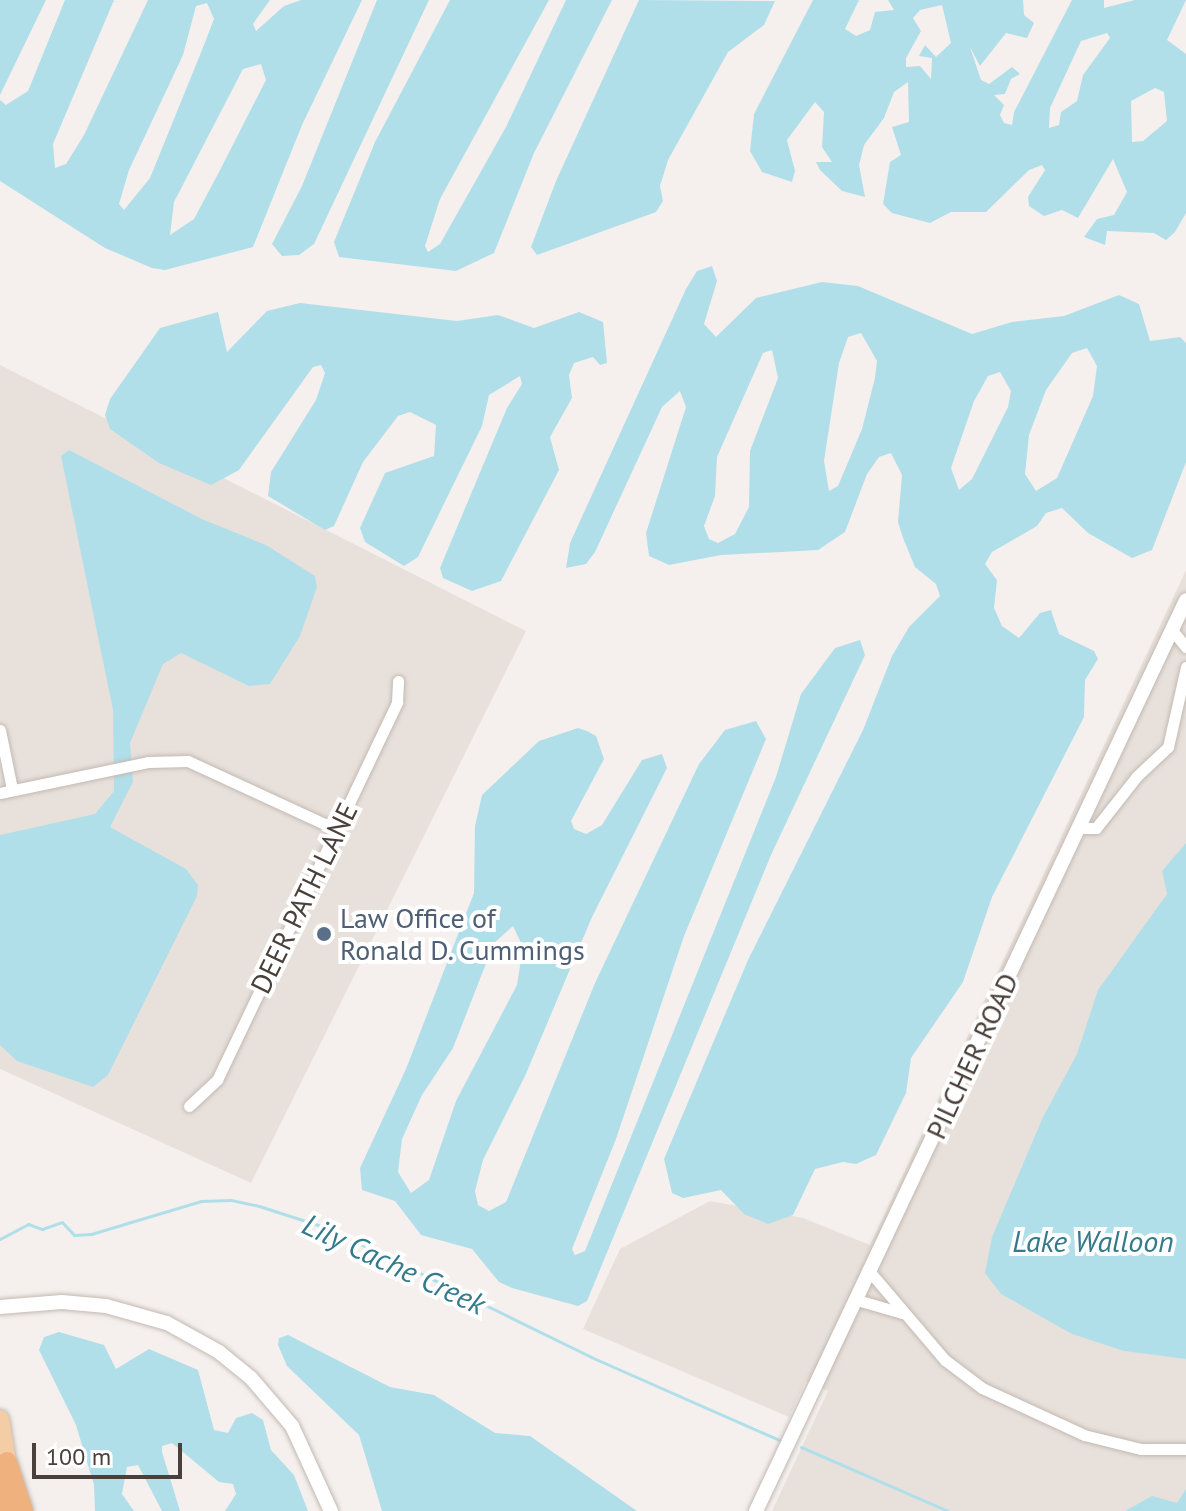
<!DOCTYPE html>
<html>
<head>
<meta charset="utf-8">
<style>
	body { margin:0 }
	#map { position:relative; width:1186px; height:1511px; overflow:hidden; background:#f5f0ed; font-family:"PT Sans",sans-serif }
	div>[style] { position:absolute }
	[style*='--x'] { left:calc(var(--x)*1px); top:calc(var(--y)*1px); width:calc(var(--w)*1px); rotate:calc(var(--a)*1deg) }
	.residential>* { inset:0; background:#e8e1db }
	.water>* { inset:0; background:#b0dfea }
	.stream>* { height:3px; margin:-1.5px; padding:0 1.5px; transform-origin:1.5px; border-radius:1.5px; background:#b0dfea }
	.roads { filter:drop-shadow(0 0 2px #c2b9b3) drop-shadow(0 0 2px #c2b9b3) }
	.minor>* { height:11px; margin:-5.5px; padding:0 5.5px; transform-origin:5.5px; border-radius:5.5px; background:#fff }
	.tertiary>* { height:14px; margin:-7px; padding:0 7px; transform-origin:7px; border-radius:7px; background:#fff }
	.primary>* { height:18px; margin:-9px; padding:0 9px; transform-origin:9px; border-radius:9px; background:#f4cda6 }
	.motorway>* { height:20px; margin:-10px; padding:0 10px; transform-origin:10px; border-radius:10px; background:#efb17d }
	.dots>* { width:22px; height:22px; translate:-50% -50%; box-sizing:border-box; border:4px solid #fff; border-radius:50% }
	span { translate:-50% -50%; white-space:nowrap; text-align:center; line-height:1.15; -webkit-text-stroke:8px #fff; paint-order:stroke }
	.street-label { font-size:28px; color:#49403b }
	.service-label { font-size:28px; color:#4e5e75 }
	.left { translate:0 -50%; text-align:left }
	.water-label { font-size:30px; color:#357a8b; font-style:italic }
	.scale { position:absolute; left:32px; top:1443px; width:150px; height:36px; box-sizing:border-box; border:4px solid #49403b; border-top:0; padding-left:10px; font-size:24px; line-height:28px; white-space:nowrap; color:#49403b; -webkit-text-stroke:6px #fff; paint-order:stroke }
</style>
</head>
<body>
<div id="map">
	<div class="residential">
		<div style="clip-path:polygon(0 365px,526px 631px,251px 1183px,0 1069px)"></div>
		<div style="clip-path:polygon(1186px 570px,1186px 1511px,772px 1511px,828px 1391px,806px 1381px,789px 1417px,583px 1329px,620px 1249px,710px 1201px,803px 1218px,870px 1245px)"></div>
	</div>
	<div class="water">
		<div style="clip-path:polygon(0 0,46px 0,0 95px)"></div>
		<div style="clip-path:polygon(evenodd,65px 0,114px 0,53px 144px,55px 168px,66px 164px,84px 135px,148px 0,270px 0,253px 24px,256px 31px,284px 6px,301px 0,362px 0,302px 125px,253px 247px,165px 270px,152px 268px,105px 248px,0 181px,0 100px,6px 105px,28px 91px,65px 0,207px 3px,214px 19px,202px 50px,150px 178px,124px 210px,119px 204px,129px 170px,183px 55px,196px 6px,207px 3px,65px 0,261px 64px,266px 80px,219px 172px,194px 219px,170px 235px,174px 202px,243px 69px,261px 64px)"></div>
		<div style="clip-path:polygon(377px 0,429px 0,314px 244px,299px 255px,282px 256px,272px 244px,302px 186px)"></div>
		<div style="clip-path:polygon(450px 0,549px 0,440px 199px,425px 246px,428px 252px,440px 244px,506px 127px,566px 0,612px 0,534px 153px,494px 253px,456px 271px,339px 257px,334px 242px,375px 142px)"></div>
		<div style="clip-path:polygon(639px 0,775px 1px,764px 25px,728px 52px,668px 160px,660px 186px,663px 201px,656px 212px,537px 255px,531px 247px,556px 181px)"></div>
		<div style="clip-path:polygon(evenodd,813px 0,859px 0,845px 29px,856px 36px,870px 30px,875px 12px,894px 10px,888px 0,1023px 0,1024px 15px,1034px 23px,1027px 38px,1006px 33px,980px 66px,970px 47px,981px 80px,989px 84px,1012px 67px,1020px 74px,1011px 79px,1005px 94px,994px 95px,1004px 105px,1000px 115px,1004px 123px,1012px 125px,1014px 112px,1072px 0,1104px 0,1104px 8px,1135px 0,1186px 0,1167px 40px,1186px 54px,1186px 213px,1175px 232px,1166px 240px,1154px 233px,1107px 231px,1105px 245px,1084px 237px,1097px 219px,1114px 215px,1127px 192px,1113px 159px,1078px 218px,1062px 210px,1044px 216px,1029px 206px,1028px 197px,1045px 170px,1042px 165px,1029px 170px,986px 212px,951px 212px,930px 223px,892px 213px,883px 204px,890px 162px,901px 155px,892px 127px,909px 122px,908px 82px,894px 92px,884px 118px,864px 145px,859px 165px,865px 197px,842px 191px,820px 170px,816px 162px,832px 162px,822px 147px,824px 112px,815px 102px,787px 140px,795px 171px,792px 182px,762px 172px,750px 151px,754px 114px,813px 0,942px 5px,951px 43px,936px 57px,925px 45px,919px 56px,932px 58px,931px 79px,920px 66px,906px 67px,906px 58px,921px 31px,913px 18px,920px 10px,942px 5px,813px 0,1107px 33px,1110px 38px,1083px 75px,1077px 101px,1061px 112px,1059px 125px,1049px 128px,1050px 108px,1081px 41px,1107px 33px,813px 0,1155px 88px,1164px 92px,1167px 121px,1143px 141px,1132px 142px,1131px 101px,1155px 88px)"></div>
		<div style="clip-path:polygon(evenodd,712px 266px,717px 281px,704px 324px,716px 337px,756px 298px,822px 282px,858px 286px,972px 334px,1012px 322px,1064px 316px,1119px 295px,1139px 304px,1150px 341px,1180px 337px,1186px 343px,1186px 462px,1152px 550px,1132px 558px,1088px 533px,1062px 508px,1046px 513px,1037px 526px,992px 552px,985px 564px,997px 580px,994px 608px,1002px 626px,1019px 638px,1040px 613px,1051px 610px,1059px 634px,1094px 651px,1098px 659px,1085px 680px,1084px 717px,992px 897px,963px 982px,911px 1058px,906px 1093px,876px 1155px,856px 1164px,843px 1162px,815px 1169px,793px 1215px,768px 1224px,744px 1214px,721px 1190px,683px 1198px,672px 1193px,664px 1159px,748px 960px,863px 730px,892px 656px,909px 627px,940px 596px,936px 584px,915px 567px,903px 538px,898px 522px,902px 475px,891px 453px,879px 457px,867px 474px,845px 532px,818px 550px,721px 555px,669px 565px,649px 556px,646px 533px,686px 407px,680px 391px,662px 407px,595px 552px,586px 564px,566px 568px,570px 543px,686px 289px,697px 271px,712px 266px,861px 333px,877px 361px,875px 378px,862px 429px,838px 486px,829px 491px,824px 461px,839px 363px,848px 337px,861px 333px,712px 266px,1087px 348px,1097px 366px,1093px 396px,1057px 478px,1036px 491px,1025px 474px,1029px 435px,1046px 390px,1072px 353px,1087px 348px,712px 266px,772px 350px,778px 378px,750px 451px,749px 507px,735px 534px,718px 543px,709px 539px,704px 526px,715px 496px,717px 457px,763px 353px,772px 350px,712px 266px,1000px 372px,1011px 391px,1008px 407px,972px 479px,959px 490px,951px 468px,974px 401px,988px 376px,1000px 372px)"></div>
		<div style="clip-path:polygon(300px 303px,457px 321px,498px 315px,534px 328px,579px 312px,603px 322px,607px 363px,600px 365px,593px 357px,574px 363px,569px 375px,572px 398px,550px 437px,559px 470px,501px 581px,472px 591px,443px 578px,440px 568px,507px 408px,522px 384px,520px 376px,489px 395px,482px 426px,418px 557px,404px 566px,365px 542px,360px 528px,385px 473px,434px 456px,436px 425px,410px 412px,398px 416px,363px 462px,334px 526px,325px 530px,268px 496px,271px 472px,316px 400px,325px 373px,321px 365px,313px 367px,239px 470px,211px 485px,159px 463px,110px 429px,105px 415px,110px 399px,160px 328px,218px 312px,227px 352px,267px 311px)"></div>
		<div style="clip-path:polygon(69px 450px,202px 519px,266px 545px,315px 576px,317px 587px,300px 636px,270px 684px,249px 686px,181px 653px,163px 664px,130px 743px,133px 782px,110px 827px,186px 869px,198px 885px,197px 896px,108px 1075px,93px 1087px,17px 1061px,0 1045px,0 835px,95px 814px,114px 791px,113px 710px,61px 456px)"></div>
		<div style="clip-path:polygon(evenodd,860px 640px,865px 655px,771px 855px,587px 1301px,578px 1306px,512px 1288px,499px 1282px,472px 1249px,421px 1235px,395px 1201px,362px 1190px,360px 1168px,406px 1069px,474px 893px,475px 826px,482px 795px,539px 741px,578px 728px,587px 731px,596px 736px,604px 759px,571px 821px,574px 829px,586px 834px,602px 825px,642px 760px,662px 754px,667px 768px,592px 917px,525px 1076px,483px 1160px,475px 1191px,478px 1205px,489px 1211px,506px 1202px,595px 983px,699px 764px,725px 730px,756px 721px,766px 739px,684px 936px,616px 1139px,572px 1249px,575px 1255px,585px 1251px,776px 777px,801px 694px,835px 648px,860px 640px,513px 926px,523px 947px,517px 985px,456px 1101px,429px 1180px,411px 1193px,398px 1172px,402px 1139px,422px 1095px,453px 1048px,494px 943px,513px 926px)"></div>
		<div style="clip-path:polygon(1186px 843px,1186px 1359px,1124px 1351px,1072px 1334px,1001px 1294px,985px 1273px,992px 1237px,1043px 1117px,1077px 1054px,1098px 990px,1167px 894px,1162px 871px)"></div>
		<div style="clip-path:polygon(59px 1332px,104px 1345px,116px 1369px,149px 1349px,198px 1370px,214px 1430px,228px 1433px,236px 1418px,252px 1413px,263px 1420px,271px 1450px,294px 1475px,308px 1511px,225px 1511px,236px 1494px,233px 1484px,219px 1482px,172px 1443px,162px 1446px,162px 1452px,180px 1511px,162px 1511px,138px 1465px,127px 1467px,122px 1494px,134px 1511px,95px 1511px,94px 1485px,76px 1425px,39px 1350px,44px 1337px)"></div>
		<div style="clip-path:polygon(288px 1335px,390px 1387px,434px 1395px,495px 1433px,530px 1436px,637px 1511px,382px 1511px,359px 1435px,287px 1366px,278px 1345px,279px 1338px)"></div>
		<div style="clip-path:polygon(1186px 1489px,1186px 1511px,1125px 1511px,1152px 1496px,1177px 1503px)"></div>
	</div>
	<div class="stream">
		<div style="--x:0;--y:1239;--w:32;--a:-28"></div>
		<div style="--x:28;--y:1224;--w:15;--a:20"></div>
		<div style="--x:42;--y:1229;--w:21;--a:-19"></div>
		<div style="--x:62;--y:1222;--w:18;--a:47"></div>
		<div style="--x:74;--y:1235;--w:17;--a:-3"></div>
		<div style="--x:91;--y:1234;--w:115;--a:-16.7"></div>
		<div style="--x:201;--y:1201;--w:30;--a:-2"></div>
		<div style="--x:231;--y:1200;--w:29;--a:12"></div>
		<div style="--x:259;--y:1206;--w:75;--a:17.9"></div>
		<div style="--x:330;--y:1229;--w:291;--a:26.1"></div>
		<div style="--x:591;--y:1357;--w:206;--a:23.8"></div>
		<div style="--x:801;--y:1447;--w:160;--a:23.5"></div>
	</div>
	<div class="roads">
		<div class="minor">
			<div style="--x:1172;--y:630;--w:22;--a:51"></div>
			<div style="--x:0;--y:730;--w:60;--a:78.5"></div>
			<div style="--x:0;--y:793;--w:151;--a:-11.8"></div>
			<div style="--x:148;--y:762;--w:40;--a:-1.4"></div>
			<div style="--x:188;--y:761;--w:164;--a:24.8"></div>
			<div style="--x:1079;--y:828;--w:17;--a:0"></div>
			<div style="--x:1096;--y:828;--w:66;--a:-51.7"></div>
			<div style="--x:1137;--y:776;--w:42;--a:-43.1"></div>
			<div style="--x:1168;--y:747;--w:82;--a:-77.3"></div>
			<div style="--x:189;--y:1106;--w:38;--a:-43"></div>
			<div style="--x:217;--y:1080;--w:419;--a:-64.5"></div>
			<div style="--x:397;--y:702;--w:21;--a:-87"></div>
			<div style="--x:870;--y:1272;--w:116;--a:49.6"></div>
			<div style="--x:945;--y:1360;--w:46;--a:37.1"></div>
			<div style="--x:982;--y:1388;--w:112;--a:24.7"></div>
			<div style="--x:1084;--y:1435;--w:59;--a:13.8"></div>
			<div style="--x:1141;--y:1449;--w:45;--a:0"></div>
			<div style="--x:857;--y:1300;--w:47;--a:16.1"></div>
		</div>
		<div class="tertiary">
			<div style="--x:0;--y:1307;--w:62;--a:-4.6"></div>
			<div style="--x:62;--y:1302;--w:44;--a:5.2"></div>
			<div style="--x:106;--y:1306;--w:63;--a:15.6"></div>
			<div style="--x:167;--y:1323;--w:60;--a:29.1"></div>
			<div style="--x:219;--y:1352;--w:41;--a:39.1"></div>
			<div style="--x:251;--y:1378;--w:63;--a:49.5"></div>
			<div style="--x:292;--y:1426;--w:94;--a:65.4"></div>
			<div style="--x:756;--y:1511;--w:1007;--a:-64.73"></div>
		</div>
		<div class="primary">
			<div style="--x:0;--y:1419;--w:44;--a:80.8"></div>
		</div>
		<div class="motorway">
			<div style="--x:7;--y:1462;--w:52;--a:71.9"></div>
			<div style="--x:7;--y:1511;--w:41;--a:-90"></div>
		</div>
	</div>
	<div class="dots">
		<div style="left:324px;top:934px;background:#5c6f8a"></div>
	</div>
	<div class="street-label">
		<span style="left:304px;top:898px;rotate:-64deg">DEER PATH LANE</span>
		<span style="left:972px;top:1056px;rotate:-65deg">PILCHER ROAD</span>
	</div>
	<div class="service-label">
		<span class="left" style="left:340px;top:934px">Law Office of<br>Ronald D. Cummings</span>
	</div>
	<div class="water-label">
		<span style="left:1093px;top:1241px">Lake Walloon</span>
		<span style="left:394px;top:1264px;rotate:25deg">Lily Cache Creek</span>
	</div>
	<div class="scale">100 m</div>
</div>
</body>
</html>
